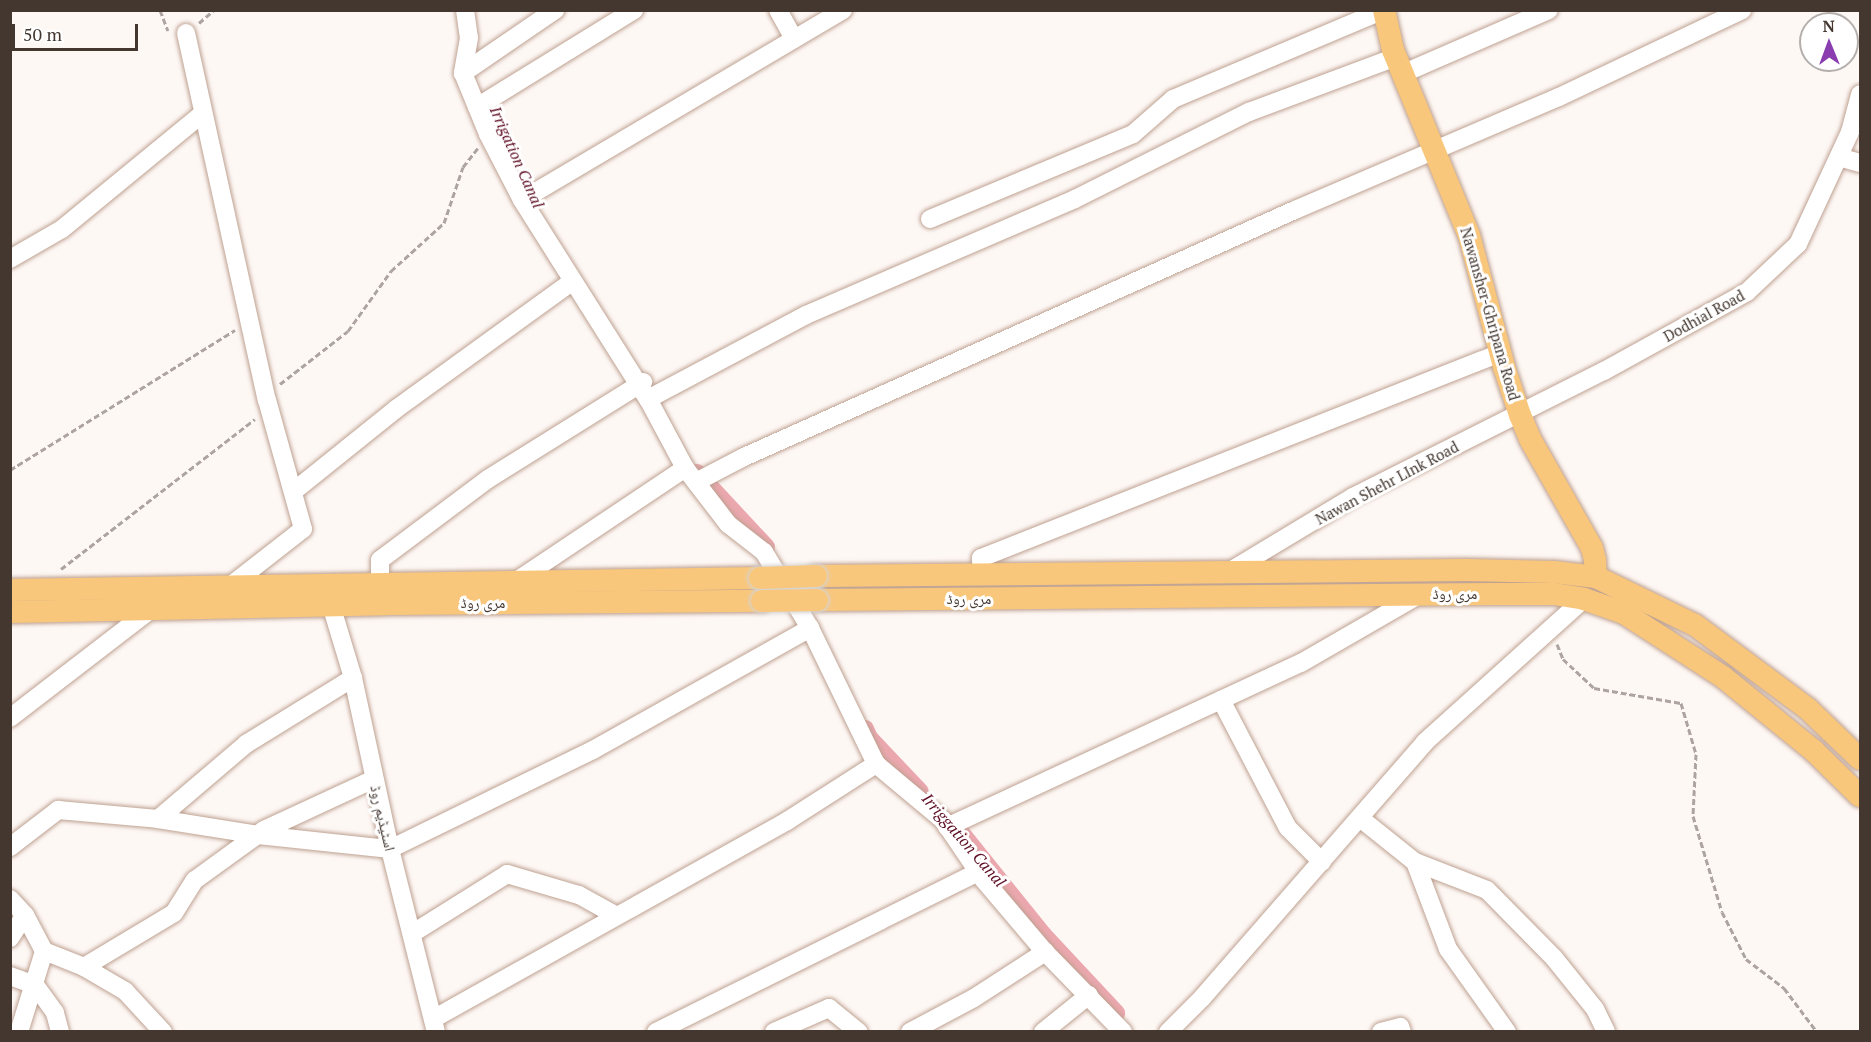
<!DOCTYPE html>
<html>
<head>
<meta charset="utf-8">
<style>
	body { margin:0 }
	#map { position:relative; width:1871px; height:1042px; overflow:hidden; background:#fef8f5; font-family:"PT Serif","Noto Naskh Arabic",serif }
	div>[style] { position:absolute }
	[style*='--x'] { left:calc(var(--x)*1px); top:calc(var(--y)*1px); width:calc(var(--w)*1px); rotate:calc(var(--a)*1deg) }
	.canal>* { height:18px; margin:-9px; padding:0 9px; transform-origin:9px; border-radius:9px; background:#eba7ae }
	.path>* { height:3px; margin-top:-1.5px; transform-origin:0; background:repeating-linear-gradient(90deg,#ada4a0 0 6px,transparent 0 9px) }
	.roads { filter:drop-shadow(0 0 2px #bea191) drop-shadow(0 0 2px #bea191) }
	.minor>* { height:18px; margin:-9px; padding:0 9px; transform-origin:9px; border-radius:9px; background:#fff }
	.major>* { height:22px; margin:-11px; padding:0 11px; transform-origin:11px; border-radius:11px; background:#f9c77c }
	.bridges { filter:drop-shadow(0 0 2px #d6d3d1) drop-shadow(0 0 2px #d6d3d1) }
	.major-bridge>* { height:22px; margin:-11px; padding:0 11px; transform-origin:11px; border-radius:11px; background:#f9c77c }
	span { translate:-50% -50%; white-space:nowrap; text-align:center; line-height:1.15; -webkit-text-stroke:6px #fff; paint-order:stroke }
	.street-label { font-size:15px; color:#433730 }
	.water-label { font-size:16px; color:#5e0e24; font-style:italic }
	.frame { position:absolute; inset:0; border:12px solid #433730; pointer-events:none }
	.north { position:absolute; left:1799px; top:12px; width:60px; height:60px; box-sizing:border-box; background:#fff; border:2px solid #b4afac; border-radius:50%; rotate:359deg; font-size:16px; font-weight:700; line-height:24px; text-align:center; color:#433730 }
	.north::after { content:''; display:block; margin:auto; width:21px; height:27px; background:#893daf; clip-path:polygon(50% 0,100% 100%,50% 72%,0 100%) }
	.scale { position:absolute; left:12px; top:24px; width:126px; height:27px; box-sizing:border-box; border:3px solid #433730; border-top:0; padding-left:8px; font-size:18px; line-height:21px; white-space:nowrap; color:#433730; -webkit-text-stroke:4px #fff; paint-order:stroke }
</style>
</head>
<body>
<div id="map">
	<div class="canal">
		<div style="--x:697;--y:473;--w:101;--a:47"></div>
		<div style="--x:865;--y:729;--w:10;--a:66"></div>
		<div style="--x:869;--y:738;--w:74;--a:46.6"></div>
		<div style="--x:953;--y:823;--w:144;--a:51.2"></div>
		<div style="--x:1043;--y:935;--w:107;--a:46.9"></div>
	</div>
	<div class="path">
		<div style="--x:160;--y:10;--w:22;--a:69"></div>
		<div style="--x:199;--y:23;--w:20;--a:-41"></div>
		<div style="--x:280;--y:384;--w:86;--a:-37.9"></div>
		<div style="--x:348;--y:331;--w:74;--a:-54.4"></div>
		<div style="--x:391;--y:271;--w:72;--a:-42.2"></div>
		<div style="--x:444;--y:223;--w:59;--a:-71.3"></div>
		<div style="--x:463;--y:167;--w:24;--a:-52"></div>
		<div style="--x:10;--y:470;--w:265;--a:-31.9"></div>
		<div style="--x:61;--y:569;--w:245;--a:-37.7"></div>
		<div style="--x:1557;--y:644;--w:16;--a:68"></div>
		<div style="--x:1563;--y:659;--w:42;--a:43.1"></div>
		<div style="--x:1594;--y:688;--w:88;--a:9.8"></div>
		<div style="--x:1681;--y:703;--w:53;--a:73.6"></div>
		<div style="--x:1696;--y:754;--w:62;--a:92.8"></div>
		<div style="--x:1693;--y:816;--w:100;--a:73.2"></div>
		<div style="--x:1722;--y:912;--w:53;--a:62.9"></div>
		<div style="--x:1746;--y:959;--w:48;--a:37.3"></div>
		<div style="--x:1784;--y:988;--w:55;--a:53.1"></div>
	</div>
	<div class="roads">
		<div class="minor">
			<div style="--x:465;--y:10;--w:28;--a:82"></div>
			<div style="--x:469;--y:38;--w:36;--a:100"></div>
			<div style="--x:463;--y:73;--w:66;--a:67.7"></div>
			<div style="--x:488;--y:134;--w:74;--a:62.7"></div>
			<div style="--x:522;--y:200;--w:236;--a:57.7"></div>
			<div style="--x:648;--y:399;--w:78;--a:61.8"></div>
			<div style="--x:685;--y:468;--w:71;--a:52.5"></div>
			<div style="--x:728;--y:524;--w:46;--a:37.9"></div>
			<div style="--x:764;--y:552;--w:89;--a:58.8"></div>
			<div style="--x:810;--y:628;--w:151;--a:64.1"></div>
			<div style="--x:876;--y:764;--w:87;--a:39.9"></div>
			<div style="--x:943;--y:820;--w:71;--a:55.9"></div>
			<div style="--x:983;--y:879;--w:96;--a:49.7"></div>
			<div style="--x:1045;--y:952;--w:112;--a:45.7"></div>
			<div style="--x:778;--y:10;--w:33;--a:61"></div>
			<div style="--x:186;--y:33;--w:376;--a:77.6"></div>
			<div style="--x:267;--y:400;--w:134;--a:74.4"></div>
			<div style="--x:303;--y:529;--w:93;--a:142"></div>
			<div style="--x:463;--y:73;--w:112;--a:-34.4"></div>
			<div style="--x:1402;--y:74;--w:160;--a:-23.5"></div>
			<div style="--x:477;--y:107;--w:185;--a:-31.7"></div>
			<div style="--x:1839;--y:157;--w:22;--a:16"></div>
			<div style="--x:522;--y:200;--w:373;--a:-30.6"></div>
			<div style="--x:930;--y:219;--w:220;--a:-22.7"></div>
			<div style="--x:1133;--y:134;--w:53;--a:-41.2"></div>
			<div style="--x:1173;--y:99;--w:229;--a:-22.9"></div>
			<div style="--x:10;--y:259;--w:60;--a:-30"></div>
			<div style="--x:62;--y:229;--w:183;--a:-39.4"></div>
			<div style="--x:648;--y:399;--w:179;--a:-28"></div>
			<div style="--x:806;--y:315;--w:293;--a:-23.3"></div>
			<div style="--x:1075;--y:199;--w:195;--a:-26.6"></div>
			<div style="--x:1249;--y:112;--w:157;--a:-20.5"></div>
			<div style="--x:696;--y:482;--w:54;--a:-27.5"></div>
			<div style="--x:744;--y:457;--w:604;--a:-24.15"></div>
			<div style="--x:1295;--y:210;--w:287;--a:-23.2"></div>
			<div style="--x:1559;--y:97;--w:203;--a:-25.4"></div>
			<div style="--x:294;--y:491;--w:131;--a:-38.8"></div>
			<div style="--x:396;--y:409;--w:218;--a:-35.9"></div>
			<div style="--x:1227;--y:573;--w:147;--a:-31.1"></div>
			<div style="--x:1353;--y:497;--w:281;--a:-26.7"></div>
			<div style="--x:1604;--y:371;--w:163;--a:-28.9"></div>
			<div style="--x:1747;--y:292;--w:70;--a:-43.3"></div>
			<div style="--x:1798;--y:244;--w:123;--a:-65.1"></div>
			<div style="--x:1850;--y:132;--w:39;--a:-75"></div>
			<div style="--x:982;--y:574;--w:16;--a:-94"></div>
			<div style="--x:981;--y:558;--w:558;--a:-21.55"></div>
			<div style="--x:515;--y:582;--w:205;--a:-33.8"></div>
			<div style="--x:380;--y:584;--w:24;--a:-90"></div>
			<div style="--x:380;--y:560;--w:135;--a:-36.9"></div>
			<div style="--x:488;--y:479;--w:183;--a:-32"></div>
			<div style="--x:331;--y:605;--w:76;--a:73.2"></div>
			<div style="--x:353;--y:678;--w:175;--a:77.8"></div>
			<div style="--x:390;--y:849;--w:189;--a:75.9"></div>
			<div style="--x:1221;--y:700;--w:144;--a:62.4"></div>
			<div style="--x:1288;--y:828;--w:48;--a:45"></div>
			<div style="--x:10;--y:718;--w:175;--a:-37.6"></div>
			<div style="--x:1360;--y:818;--w:70;--a:38.7"></div>
			<div style="--x:1415;--y:862;--w:93;--a:69.2"></div>
			<div style="--x:1448;--y:949;--w:102;--a:54.6"></div>
			<div style="--x:158;--y:819;--w:116;--a:-40.4"></div>
			<div style="--x:246;--y:744;--w:126;--a:-31.7"></div>
			<div style="--x:947;--y:827;--w:390;--a:-24.9"></div>
			<div style="--x:1301;--y:663;--w:136;--a:-30"></div>
			<div style="--x:10;--y:847;--w:61;--a:-37.6"></div>
			<div style="--x:58;--y:810;--w:100;--a:5.1"></div>
			<div style="--x:158;--y:819;--w:101;--a:9.1"></div>
			<div style="--x:258;--y:835;--w:133;--a:6.1"></div>
			<div style="--x:390;--y:849;--w:226;--a:-26"></div>
			<div style="--x:593;--y:750;--w:249;--a:-29.3"></div>
			<div style="--x:1415;--y:862;--w:77;--a:21.3"></div>
			<div style="--x:1487;--y:890;--w:95;--a:45.4"></div>
			<div style="--x:1554;--y:958;--w:65;--a:51.2"></div>
			<div style="--x:1595;--y:1009;--w:25;--a:64"></div>
			<div style="--x:10;--y:899;--w:22;--a:47"></div>
			<div style="--x:25;--y:915;--w:41;--a:62.2"></div>
			<div style="--x:44;--y:951;--w:43;--a:21.8"></div>
			<div style="--x:84;--y:967;--w:48;--a:30.3"></div>
			<div style="--x:125;--y:991;--w:56;--a:47.2"></div>
			<div style="--x:413;--y:933;--w:111;--a:-32.1"></div>
			<div style="--x:507;--y:874;--w:75;--a:16.3"></div>
			<div style="--x:579;--y:895;--w:41;--a:29.1"></div>
			<div style="--x:10;--y:938;--w:27;--a:-57"></div>
			<div style="--x:84;--y:967;--w:105;--a:-31"></div>
			<div style="--x:174;--y:913;--w:39;--a:-58"></div>
			<div style="--x:195;--y:880;--w:85;--a:-35.9"></div>
			<div style="--x:264;--y:830;--w:121;--a:-24.9"></div>
			<div style="--x:10;--y:976;--w:27;--a:20"></div>
			<div style="--x:35;--y:985;--w:34;--a:54"></div>
			<div style="--x:55;--y:1013;--w:20;--a:75"></div>
			<div style="--x:433;--y:1019;--w:406;--a:-29.2"></div>
			<div style="--x:787;--y:821;--w:106;--a:-32.6"></div>
			<div style="--x:19;--y:1032;--w:85;--a:-72.8"></div>
			<div style="--x:656;--y:1032;--w:360;--a:-26.4"></div>
			<div style="--x:774;--y:1032;--w:60;--a:-23.6"></div>
			<div style="--x:829;--y:1008;--w:38;--a:39"></div>
			<div style="--x:910;--y:1032;--w:72;--a:-28"></div>
			<div style="--x:974;--y:998;--w:85;--a:-32.9"></div>
			<div style="--x:1043;--y:1032;--w:59;--a:-38.8"></div>
			<div style="--x:1168;--y:1032;--w:48;--a:-45"></div>
			<div style="--x:1202;--y:998;--w:340;--a:-48.9"></div>
			<div style="--x:1425;--y:742;--w:214;--a:-42"></div>
			<div style="--x:1381;--y:1032;--w:20;--a:-15"></div>
			<div style="--x:1400;--y:1027;--w:5;--a:68"></div>
		</div>
		<div class="major">
			<div style="--x:1384;--y:10;--w:41;--a:77.3"></div>
			<div style="--x:1393;--y:50;--w:200;--a:67.7"></div>
			<div style="--x:1469;--y:235;--w:137;--a:75.1"></div>
			<div style="--x:1504;--y:367;--w:51;--a:71.6"></div>
			<div style="--x:1520;--y:415;--w:26;--a:67"></div>
			<div style="--x:1530;--y:439;--w:125;--a:60.4"></div>
			<div style="--x:1592;--y:548;--w:12;--a:76"></div>
			<div style="--x:1595;--y:560;--w:17;--a:87"></div>
			<div style="--x:816;--y:576;--w:650;--a:-0.53"></div>
			<div style="--x:1466;--y:570;--w:88;--a:1.3"></div>
			<div style="--x:1554;--y:572;--w:42;--a:6.8"></div>
			<div style="--x:1596;--y:577;--w:110;--a:25.9"></div>
			<div style="--x:1695;--y:625;--w:141;--a:36.6"></div>
			<div style="--x:1808;--y:709;--w:72;--a:43.9"></div>
			<div style="--x:10;--y:590;--w:750;--a:-0.92"></div>
			<div style="--x:817;--y:600;--w:675;--a:-0.51"></div>
			<div style="--x:1492;--y:594;--w:62;--a:0"></div>
			<div style="--x:1554;--y:594;--w:30;--a:9"></div>
			<div style="--x:1584;--y:599;--w:42;--a:19.3"></div>
			<div style="--x:1624;--y:613;--w:118;--a:32.9"></div>
			<div style="--x:1723;--y:677;--w:117;--a:39.1"></div>
			<div style="--x:1814;--y:751;--w:64;--a:44.4"></div>
			<div style="--x:10;--y:612;--w:375;--a:-1.2"></div>
			<div style="--x:385;--y:604;--w:377;--a:-0.5"></div>
		</div>
	</div>
	<div class="bridges">
		<div class="major-bridge">
			<div style="--x:760;--y:578;--w:56;--a:-2"></div>
			<div style="--x:762;--y:601;--w:55;--a:-1"></div>
		</div>
	</div>
	<div class="street-label">
		<span style="left:1490px;top:314px;rotate:74deg">Nawansher-Ghripana Road</span>
		<span style="left:1704px;top:316px;rotate:-29deg">Dodhial Road</span>
		<span style="left:1387px;top:483px;rotate:-28deg">Nawan Shehr LInk Road</span>
		<span style="left:1455px;top:594px">مری روڈ</span>
		<span style="left:969px;top:599px">مری روڈ</span>
		<span style="left:483px;top:603px">مری روڈ</span>
		<span style="left:383px;top:818px;rotate:77deg">اسٹیڈیم روڈ</span>
	</div>
	<div class="water-label">
		<span style="left:517px;top:157px;rotate:66deg">Irrigation Canal</span>
		<span style="left:964px;top:840px;rotate:49deg">Irriggation Canal</span>
	</div>
	<div class="frame"></div>
	<div class="north">N</div>
	<div class="scale">50 m</div>
</div>
</body>
</html>
